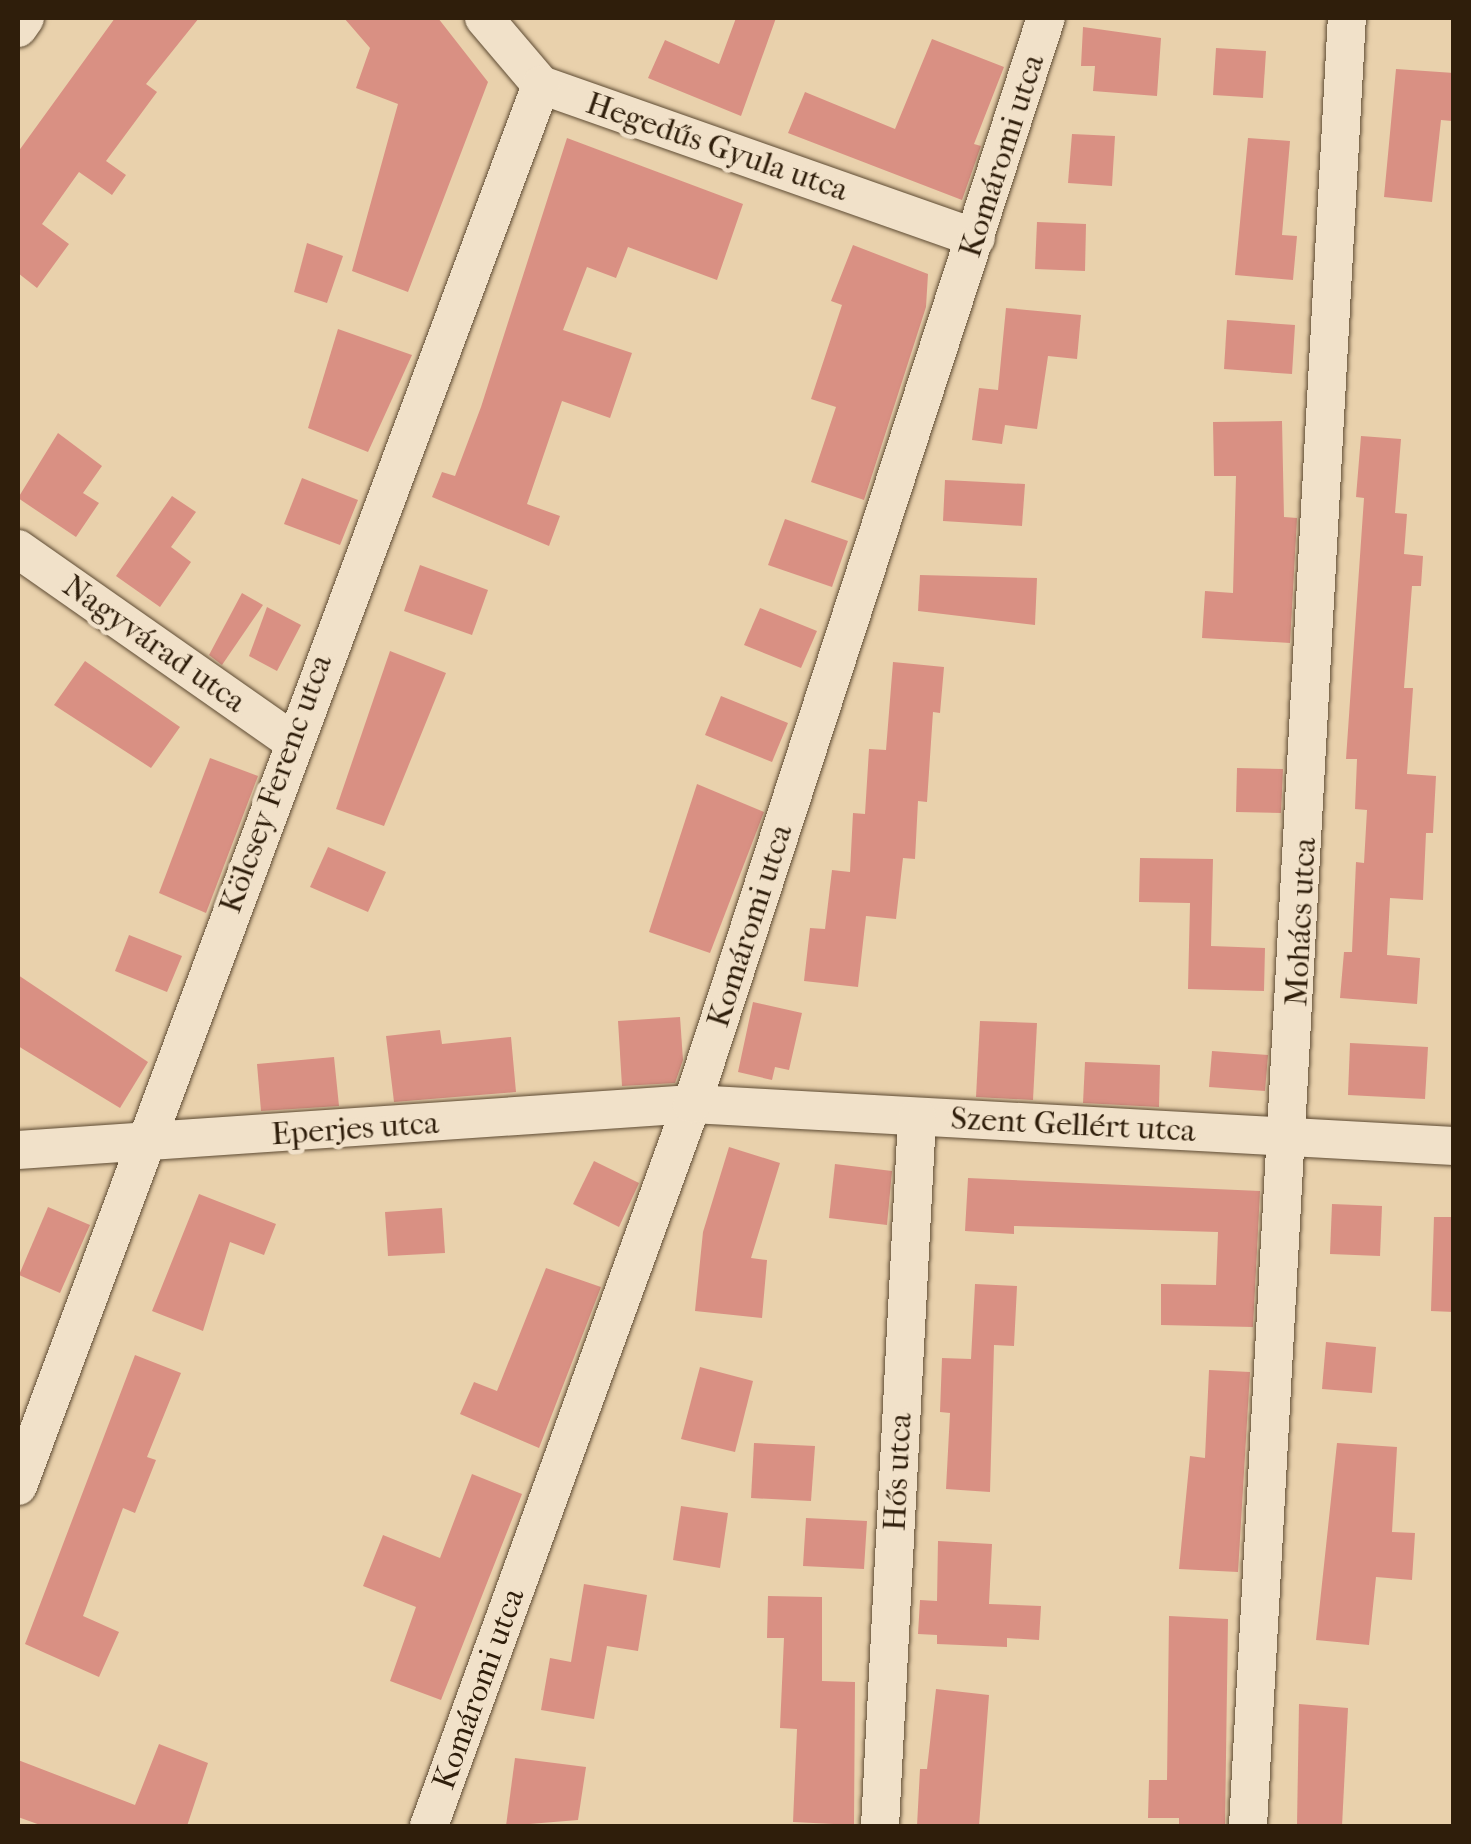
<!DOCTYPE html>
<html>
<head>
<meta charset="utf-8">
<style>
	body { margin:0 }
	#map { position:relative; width:1471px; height:1844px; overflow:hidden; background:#e9d1ac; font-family:"IM FELL French Canon",serif }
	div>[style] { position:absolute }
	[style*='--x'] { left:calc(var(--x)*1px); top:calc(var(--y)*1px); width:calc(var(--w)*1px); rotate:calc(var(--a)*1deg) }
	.building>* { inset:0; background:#d99083 }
	.roads { filter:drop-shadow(0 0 2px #5e4b33) drop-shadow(0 0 2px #5e4b33) }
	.minor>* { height:38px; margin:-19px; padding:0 19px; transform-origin:19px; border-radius:19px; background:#f1e1c9 }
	span { translate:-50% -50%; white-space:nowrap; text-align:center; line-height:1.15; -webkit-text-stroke:9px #f1e1c9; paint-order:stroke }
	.street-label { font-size:32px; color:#2f1e0b }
	.frame { position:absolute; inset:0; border:20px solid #2f1e0b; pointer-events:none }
</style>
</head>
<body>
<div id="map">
	<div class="building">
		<div style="clip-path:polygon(115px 18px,199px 18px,146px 84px,157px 92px,106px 161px,126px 175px,112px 195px,79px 172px,42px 224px,69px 244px,37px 288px,18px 273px,18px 152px)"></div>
		<div style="clip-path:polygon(344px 18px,438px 18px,488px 82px,408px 292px,352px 271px,398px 104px,356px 88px,370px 48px)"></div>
		<div style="clip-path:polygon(736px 18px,776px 18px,741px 116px,648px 78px,665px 40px,719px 64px)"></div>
		<div style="clip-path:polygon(1083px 27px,1161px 38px,1157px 96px,1093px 91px,1095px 66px,1081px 66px)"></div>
		<div style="clip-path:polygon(932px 39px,1004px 67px,974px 144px,981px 146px,962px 200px,788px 133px,805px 92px,895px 129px)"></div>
		<div style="clip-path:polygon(1216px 48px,1266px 51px,1263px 98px,1213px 95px)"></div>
		<div style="clip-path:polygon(1396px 69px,1454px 73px,1452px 121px,1441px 120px,1432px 202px,1384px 197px)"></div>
		<div style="clip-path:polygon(1072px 134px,1115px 136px,1112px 186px,1068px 183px)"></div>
		<div style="clip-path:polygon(567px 138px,743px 204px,717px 280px,628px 247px,616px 278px,587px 267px,563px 330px,632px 353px,610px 418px,562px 401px,527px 504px,560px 516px,549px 546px,432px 497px,442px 472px,455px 476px,481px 407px)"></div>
		<div style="clip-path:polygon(1248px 138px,1290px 141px,1282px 235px,1297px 236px,1293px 280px,1235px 275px)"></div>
		<div style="clip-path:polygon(1037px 222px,1086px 224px,1085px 271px,1035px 269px)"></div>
		<div style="clip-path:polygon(307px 243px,343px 256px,327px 303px,294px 292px)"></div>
		<div style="clip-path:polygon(853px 245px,928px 274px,926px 307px,864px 500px,811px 482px,836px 407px,811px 399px,842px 305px,831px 301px)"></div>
		<div style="clip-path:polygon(1006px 308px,1081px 315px,1077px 359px,1048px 356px,1037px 429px,1005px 425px,1002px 444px,972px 440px,979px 388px,998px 390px)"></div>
		<div style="clip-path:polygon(1227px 320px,1295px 325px,1292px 374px,1224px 369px)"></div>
		<div style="clip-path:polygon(338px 329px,412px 355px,368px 452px,308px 428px)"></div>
		<div style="clip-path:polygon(1282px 421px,1284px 517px,1297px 518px,1290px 643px,1202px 638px,1205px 591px,1233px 593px,1236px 476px,1214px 476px,1213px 422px)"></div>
		<div style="clip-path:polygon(58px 433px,102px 466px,83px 493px,99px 503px,76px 537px,18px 498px)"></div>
		<div style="clip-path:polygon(1361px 436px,1401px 439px,1395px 513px,1407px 514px,1404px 554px,1423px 556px,1421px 586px,1412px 586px,1404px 688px,1413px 688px,1407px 774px,1436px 776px,1433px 833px,1426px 833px,1423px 900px,1390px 898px,1387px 955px,1420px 958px,1417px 1004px,1340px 998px,1344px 952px,1352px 952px,1356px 862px,1364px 863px,1367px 810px,1355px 809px,1357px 759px,1346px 759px,1364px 498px,1356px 497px)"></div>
		<div style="clip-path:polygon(302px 478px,358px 500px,340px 545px,284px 524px)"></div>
		<div style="clip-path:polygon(945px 480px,1025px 484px,1022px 526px,943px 521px)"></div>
		<div style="clip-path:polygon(172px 496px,196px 512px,171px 547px,191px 562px,160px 607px,116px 576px)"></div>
		<div style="clip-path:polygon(785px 519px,848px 541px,832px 587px,768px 565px)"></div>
		<div style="clip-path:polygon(420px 565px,488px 590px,472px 635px,404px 611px)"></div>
		<div style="clip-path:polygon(920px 575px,1037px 578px,1035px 625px,918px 611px)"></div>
		<div style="clip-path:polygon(242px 593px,263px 605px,222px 665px,209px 655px)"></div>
		<div style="clip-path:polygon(267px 607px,301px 625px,277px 671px,249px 656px)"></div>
		<div style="clip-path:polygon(760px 608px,817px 631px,801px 668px,744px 645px)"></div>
		<div style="clip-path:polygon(390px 651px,446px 673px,384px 826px,336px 809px)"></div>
		<div style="clip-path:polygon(85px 661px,180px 727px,151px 768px,54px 705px)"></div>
		<div style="clip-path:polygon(893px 662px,944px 667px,940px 713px,933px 712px,927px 802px,918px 801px,915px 859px,903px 858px,896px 919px,866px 916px,858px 987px,804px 981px,810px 928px,825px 929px,832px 870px,850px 872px,853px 813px,865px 814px,869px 749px,886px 750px)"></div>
		<div style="clip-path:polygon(721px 696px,788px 723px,772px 762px,705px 735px)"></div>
		<div style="clip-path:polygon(210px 758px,258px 776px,206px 913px,159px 893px)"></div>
		<div style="clip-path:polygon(1237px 768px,1283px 769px,1281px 813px,1236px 812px)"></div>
		<div style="clip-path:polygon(697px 784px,764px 812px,710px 953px,649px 932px)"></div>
		<div style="clip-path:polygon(328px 847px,386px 872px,368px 912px,310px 887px)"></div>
		<div style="clip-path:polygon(1140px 858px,1213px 859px,1211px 946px,1265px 948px,1264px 991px,1188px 989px,1190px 903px,1139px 902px)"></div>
		<div style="clip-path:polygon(129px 935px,182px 956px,167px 992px,115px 971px)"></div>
		<div style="clip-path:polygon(18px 975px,148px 1062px,120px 1108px,18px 1046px)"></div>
		<div style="clip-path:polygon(753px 1002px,802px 1013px,789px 1070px,775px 1067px,772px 1080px,738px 1072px)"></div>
		<div style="clip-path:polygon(680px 1017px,683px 1060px,675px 1083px,622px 1086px,618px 1021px)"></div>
		<div style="clip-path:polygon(980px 1021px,1037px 1023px,1033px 1100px,976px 1097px)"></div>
		<div style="clip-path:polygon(440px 1030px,442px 1044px,511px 1037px,516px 1092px,394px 1102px,386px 1036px)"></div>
		<div style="clip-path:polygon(1350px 1043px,1428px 1047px,1425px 1099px,1348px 1095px)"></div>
		<div style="clip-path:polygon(1212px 1051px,1268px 1055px,1265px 1091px,1209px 1087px)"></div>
		<div style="clip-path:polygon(334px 1057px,339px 1106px,261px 1111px,257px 1064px)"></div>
		<div style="clip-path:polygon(1085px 1062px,1160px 1065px,1159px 1107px,1083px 1103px)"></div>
		<div style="clip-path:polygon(729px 1147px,780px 1163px,751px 1258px,767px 1260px,762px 1318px,695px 1311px,703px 1232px)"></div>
		<div style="clip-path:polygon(594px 1161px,639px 1183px,619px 1227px,573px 1204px)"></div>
		<div style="clip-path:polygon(835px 1164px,892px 1171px,887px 1225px,829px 1218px)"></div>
		<div style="clip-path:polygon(968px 1178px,1260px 1191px,1253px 1327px,1161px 1325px,1161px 1284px,1216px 1285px,1218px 1232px,1014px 1226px,1014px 1234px,965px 1231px)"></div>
		<div style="clip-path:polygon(199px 1194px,276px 1224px,264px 1255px,230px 1242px,203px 1331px,152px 1311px)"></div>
		<div style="clip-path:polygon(1332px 1204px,1382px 1206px,1380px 1256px,1330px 1254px)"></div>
		<div style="clip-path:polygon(48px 1207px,90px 1225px,60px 1293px,19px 1275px)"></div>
		<div style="clip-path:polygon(442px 1208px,445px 1253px,388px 1256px,385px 1212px)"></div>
		<div style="clip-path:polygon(1434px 1217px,1454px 1217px,1454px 1312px,1431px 1311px)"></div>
		<div style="clip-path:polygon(546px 1268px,601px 1287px,539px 1448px,460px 1414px,474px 1382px,497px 1391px)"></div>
		<div style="clip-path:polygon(975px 1284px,1017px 1286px,1014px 1346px,994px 1345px,990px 1492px,946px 1489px,950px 1413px,940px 1412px,942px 1358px,971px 1359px)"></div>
		<div style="clip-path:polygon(1326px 1342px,1376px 1347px,1372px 1393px,1322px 1389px)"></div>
		<div style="clip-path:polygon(135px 1355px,181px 1373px,147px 1457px,156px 1460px,135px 1513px,123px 1508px,83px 1616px,119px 1632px,99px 1677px,25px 1644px)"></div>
		<div style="clip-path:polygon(700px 1367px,753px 1381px,735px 1452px,681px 1439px)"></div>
		<div style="clip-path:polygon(1209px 1370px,1250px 1372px,1238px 1572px,1179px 1569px,1190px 1456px,1205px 1458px)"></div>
		<div style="clip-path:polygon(754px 1443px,815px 1446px,811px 1501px,751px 1498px)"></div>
		<div style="clip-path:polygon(1337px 1443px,1397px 1447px,1392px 1532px,1415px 1533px,1412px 1580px,1376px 1577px,1369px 1645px,1316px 1640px)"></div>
		<div style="clip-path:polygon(472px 1474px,522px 1494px,441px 1700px,390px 1681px,416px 1607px,363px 1586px,383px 1535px,440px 1558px)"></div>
		<div style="clip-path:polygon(681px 1506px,728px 1513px,720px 1568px,673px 1560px)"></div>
		<div style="clip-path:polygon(806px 1518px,867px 1521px,864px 1569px,803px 1566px)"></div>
		<div style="clip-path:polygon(938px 1541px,992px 1544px,989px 1604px,1041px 1606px,1039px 1640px,1007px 1638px,1007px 1647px,937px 1644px,937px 1635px,918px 1634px,920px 1600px,937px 1601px)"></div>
		<div style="clip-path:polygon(584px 1584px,647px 1595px,638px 1651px,607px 1646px,594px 1719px,541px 1710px,550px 1658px,571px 1662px)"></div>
		<div style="clip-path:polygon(768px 1596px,822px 1597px,822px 1681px,855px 1682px,854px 1825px,793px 1822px,797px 1729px,780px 1728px,784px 1638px,767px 1638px)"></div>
		<div style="clip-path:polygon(1169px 1616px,1228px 1619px,1225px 1826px,1179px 1826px,1179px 1818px,1148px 1818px,1149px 1780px,1167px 1780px)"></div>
		<div style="clip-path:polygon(936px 1689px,989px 1695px,979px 1826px,917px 1826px,920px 1769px,927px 1769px)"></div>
		<div style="clip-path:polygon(1299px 1704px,1348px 1708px,1342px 1826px,1297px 1826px)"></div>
		<div style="clip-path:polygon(159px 1744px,208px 1763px,187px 1826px,43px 1826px,18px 1817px,18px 1760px,135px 1805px)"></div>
		<div style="clip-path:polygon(515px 1758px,586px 1767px,578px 1820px,506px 1826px)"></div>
	</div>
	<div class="roads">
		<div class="minor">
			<div style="--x:484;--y:18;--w:88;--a:49.6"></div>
			<div style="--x:541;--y:85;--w:461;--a:19.4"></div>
			<div style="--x:18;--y:28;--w:12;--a:-55"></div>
			<div style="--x:18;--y:549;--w:333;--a:35"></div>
			<div style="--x:18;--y:1150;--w:676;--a:-3.9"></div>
			<div style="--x:692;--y:1104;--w:763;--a:3.15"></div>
			<div style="--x:18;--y:1486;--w:1495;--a:-69.53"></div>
			<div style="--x:429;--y:1826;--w:768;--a:-69.99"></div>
			<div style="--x:692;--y:1104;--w:1142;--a:-71.95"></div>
			<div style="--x:880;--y:1826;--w:710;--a:-87.01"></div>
			<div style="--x:1248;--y:1826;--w:1811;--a:-86.87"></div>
		</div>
	</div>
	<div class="street-label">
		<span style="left:717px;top:147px;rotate:19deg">Hegedűs Gyula utca</span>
		<span style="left:1002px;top:156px;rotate:-72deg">Komáromi utca</span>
		<span style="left:154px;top:644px;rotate:35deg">Nagyvárad utca</span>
		<span style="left:276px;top:784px;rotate:-70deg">Kölcsey Ferenc utca</span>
		<span style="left:1301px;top:922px;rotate:-87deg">Mohács utca</span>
		<span style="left:750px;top:926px;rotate:-72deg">Komáromi utca</span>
		<span style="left:1073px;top:1125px;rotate:3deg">Szent Gellért utca</span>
		<span style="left:355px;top:1129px;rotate:-4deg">Eperjes utca</span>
		<span style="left:898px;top:1472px;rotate:-87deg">Hős utca</span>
		<span style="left:479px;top:1689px;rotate:-70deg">Komáromi utca</span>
	</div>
	<div class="frame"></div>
</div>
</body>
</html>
